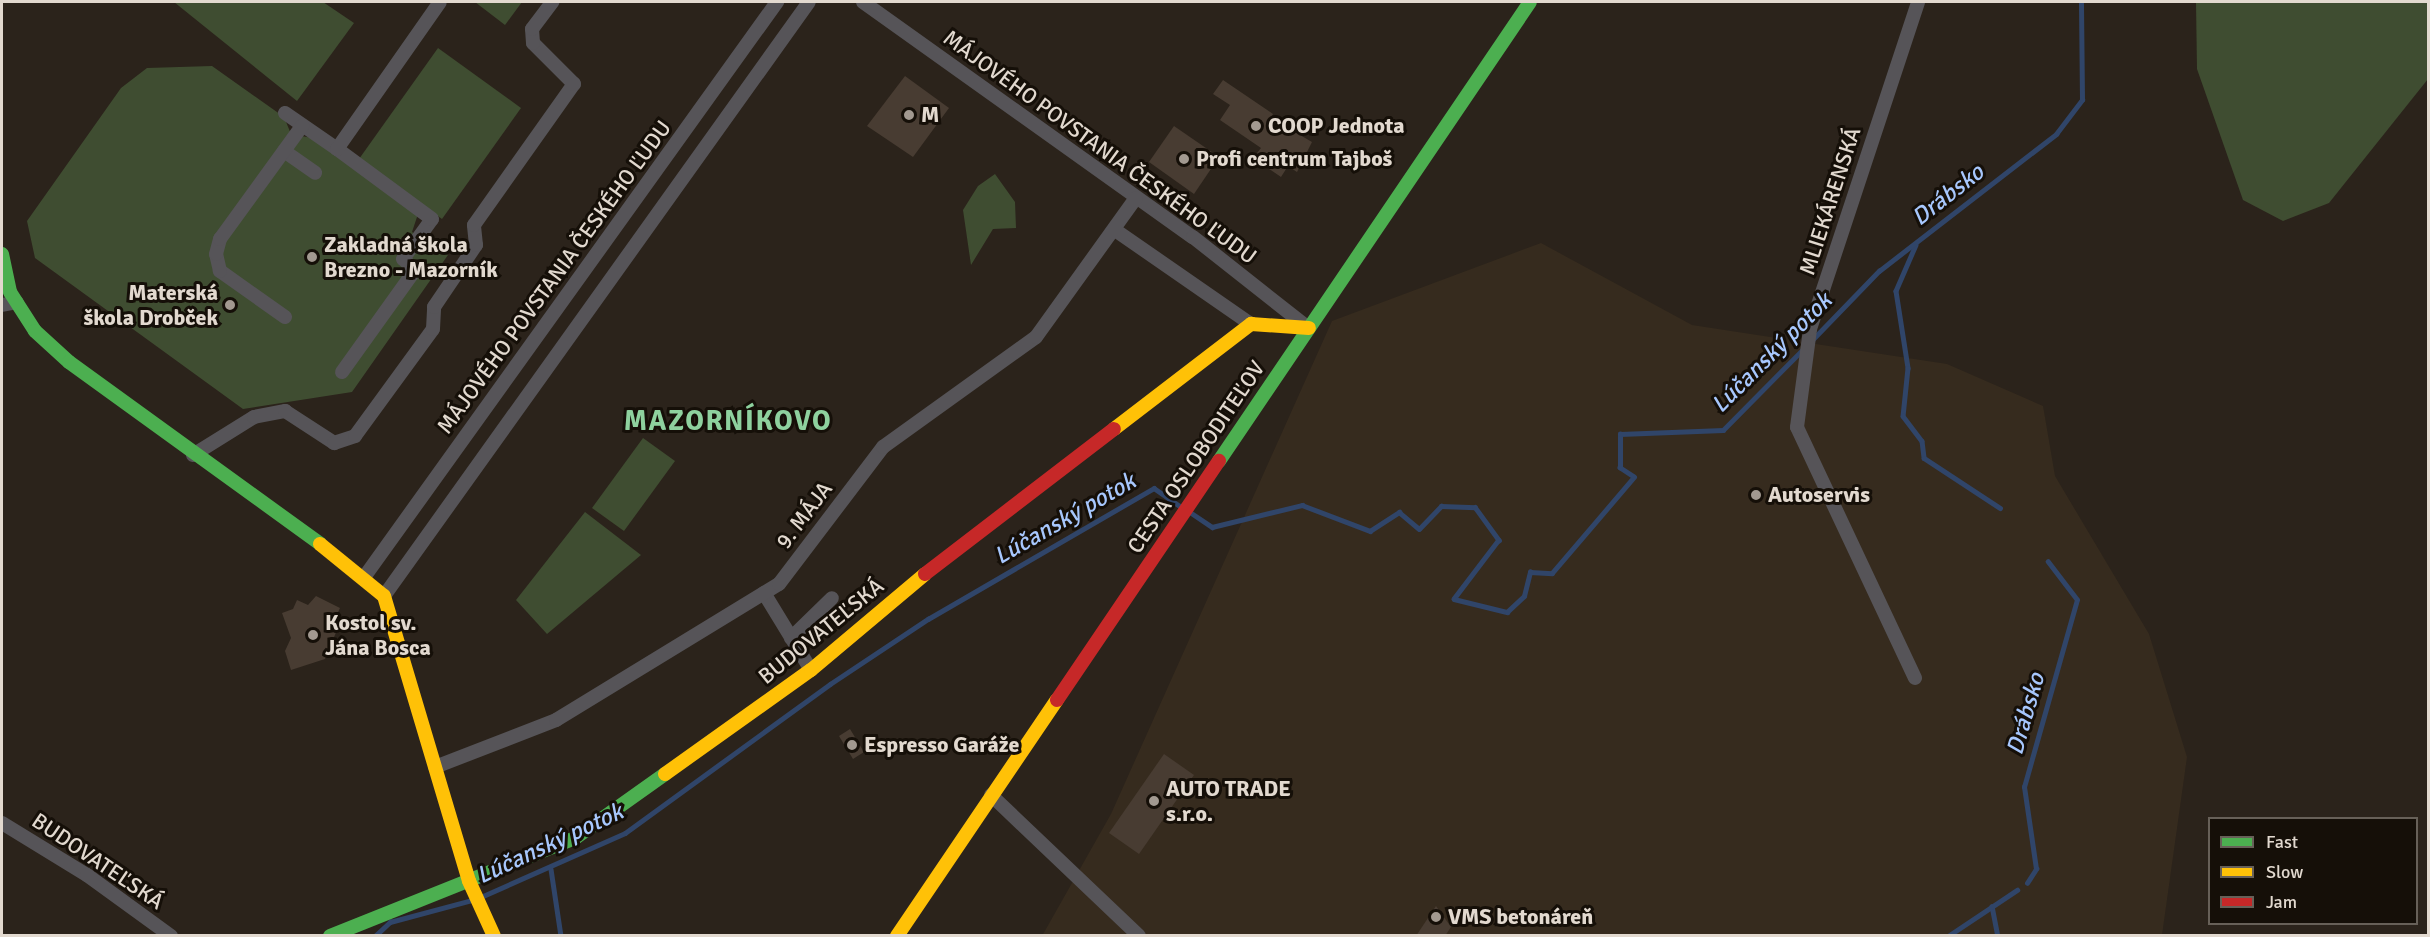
<!DOCTYPE html>
<html>
<head>
<meta charset="utf-8">
<style>
	body { margin:0 }
	#map { position:relative; width:2430px; height:937px; overflow:hidden; background:#2b231b; font-family:Signika,sans-serif }
	div>[style] { position:absolute }
	[style*='--x'] { left:calc(var(--x)*1px); top:calc(var(--y)*1px); width:calc(var(--w)*1px); rotate:calc(var(--a)*1deg) }
	.industrial>* { inset:0; background:#362b1e }
	.green>* { inset:0; background:#3f4d31 }
	.stream>* { height:4.5px; margin:-2.25px; padding:0 2.25px; transform-origin:2.25px; border-radius:2.25px; background:#304569 }
	.building>* { inset:0; background:#483c32 }
	.street>* { height:14px; margin:-7px; padding:0 7px; transform-origin:7px; border-radius:7px; background:#565458 }
	.fast>* { height:14px; margin:-7px; padding:0 7px; transform-origin:7px; border-radius:7px; background:#4caf50 }
	.slow>* { height:14px; margin:-7px; padding:0 7px; transform-origin:7px; border-radius:7px; background:#ffc107 }
	.jam>* { height:14px; margin:-7px; padding:0 7px; transform-origin:7px; border-radius:7px; background:#c62828 }
	.dots>* { width:16px; height:16px; translate:-50% -50%; box-sizing:border-box; border:3px solid #150f08; border-radius:50% }
	span { translate:-50% -50%; white-space:nowrap; text-align:center; line-height:1.15; -webkit-text-stroke:6px #150f08; paint-order:stroke }
	.poi-label { font-size:22px; color:#e2d9cf; font-weight:700 }
	.left { translate:0 -50%; text-align:left }
	.right { translate:-100% -50%; text-align:right }
	.street-label { font-size:22px; color:#e2d9cf }
	.water-label { font-size:24px; color:#a7c7fd; font-style:italic }
	.district-label { font-size:28px; color:#8ed19e; font-weight:700; letter-spacing:1.5px }
	.frame { position:absolute; inset:0; border:3px solid #e2d9cf; pointer-events:none }
	.legend { position:absolute; left:2208px; top:817px; width:210px; height:108px; box-sizing:border-box; background:#150f08; border:2px solid #676058; margin:0; padding:8px 10px; list-style:none; font-size:18px; color:#e2d9cf }
	.legend li { display:flex; align-items:center; gap:12px; height:30px }
	.legend b { width:30px; border:2px solid #676058 }
</style>
</head>
<body>
<div id="map">
	<div class="industrial">
		<div style="clip-path:polygon(1541px 243px,1692px 325px,1947px 364px,2043px 406px,2055px 476px,2149px 634px,2187px 757px,2162px 935px,1042px 936px,1111px 814px,1332px 321px)"></div>
	</div>
	<div class="green">
		<div style="clip-path:polygon(174px 2px,323px 2px,354px 23px,297px 101px)"></div>
		<div style="clip-path:polygon(475px 2px,522px 2px,505px 25px)"></div>
		<div style="clip-path:polygon(2196px 2px,2428px 2px,2428px 79px,2329px 203px,2283px 221px,2243px 200px,2197px 69px)"></div>
		<div style="clip-path:polygon(438px 48px,521px 108px,442px 219px,359px 159px)"></div>
		<div style="clip-path:polygon(212px 66px,284px 117px,291px 134px,312px 138px,418px 214px,412px 232px,448px 255px,352px 392px,243px 409px,35px 258px,27px 221px,121px 88px,147px 68px)"></div>
		<div style="clip-path:polygon(995px 174px,1015px 202px,1016px 228px,993px 229px,971px 265px,963px 210px,978px 186px)"></div>
		<div style="clip-path:polygon(643px 438px,675px 461px,624px 531px,592px 508px)"></div>
		<div style="clip-path:polygon(585px 512px,641px 555px,547px 634px,516px 600px)"></div>
	</div>
	<div class="stream">
		<div style="--x:1916;--y:245;--w:50;--a:113.5"></div>
		<div style="--x:1896;--y:291;--w:78;--a:81.1"></div>
		<div style="--x:1908;--y:368;--w:48;--a:95.9"></div>
		<div style="--x:1903;--y:416;--w:31;--a:53"></div>
		<div style="--x:1922;--y:441;--w:17;--a:83"></div>
		<div style="--x:1924;--y:458;--w:91;--a:33.3"></div>
		<div style="--x:1813;--y:339;--w:95;--a:-45.9"></div>
		<div style="--x:1879;--y:271;--w:224;--a:-37.7"></div>
		<div style="--x:2056;--y:134;--w:43;--a:-52.6"></div>
		<div style="--x:2082;--y:100;--w:98;--a:-90.6"></div>
		<div style="--x:1190;--y:512;--w:27;--a:34"></div>
		<div style="--x:1212;--y:527;--w:93;--a:-13.7"></div>
		<div style="--x:1302;--y:505;--w:73;--a:20.9"></div>
		<div style="--x:1370;--y:531;--w:35;--a:-33"></div>
		<div style="--x:1399;--y:512;--w:26;--a:40"></div>
		<div style="--x:1419;--y:529;--w:32;--a:-46"></div>
		<div style="--x:1441;--y:506;--w:34;--a:2"></div>
		<div style="--x:1475;--y:507;--w:41;--a:54"></div>
		<div style="--x:1499;--y:540;--w:74;--a:127.3"></div>
		<div style="--x:1454;--y:599;--w:55;--a:13.8"></div>
		<div style="--x:1507;--y:612;--w:23;--a:-43"></div>
		<div style="--x:1524;--y:596;--w:25;--a:-76"></div>
		<div style="--x:1530;--y:572;--w:22;--a:3"></div>
		<div style="--x:1552;--y:573;--w:126;--a:-49.5"></div>
		<div style="--x:1634;--y:477;--w:17;--a:-147"></div>
		<div style="--x:1620;--y:468;--w:34;--a:-90"></div>
		<div style="--x:1620;--y:434;--w:103;--a:-2.2"></div>
		<div style="--x:1723;--y:430;--w:117;--a:-45.3"></div>
		<div style="--x:551;--y:869;--w:68;--a:81.5"></div>
		<div style="--x:2027;--y:883;--w:17;--a:-57"></div>
		<div style="--x:2036;--y:869;--w:83;--a:-98.3"></div>
		<div style="--x:2024;--y:787;--w:194;--a:-74.2"></div>
		<div style="--x:2077;--y:600;--w:48;--a:-127.3"></div>
		<div style="--x:483;--y:896;--w:155;--a:-23.9"></div>
		<div style="--x:625;--y:833;--w:253;--a:-36"></div>
		<div style="--x:830;--y:684;--w:118;--a:-33.6"></div>
		<div style="--x:928;--y:619;--w:261;--a:-30.1"></div>
		<div style="--x:1154;--y:488;--w:35;--a:35"></div>
		<div style="--x:1992;--y:906;--w:31;--a:79"></div>
		<div style="--x:375;--y:936;--w:21;--a:-43"></div>
		<div style="--x:390;--y:922;--w:85;--a:-15"></div>
		<div style="--x:1948;--y:936;--w:83;--a:-33.7"></div>
	</div>
	<div class="building">
		<div style="clip-path:polygon(905px 76px,949px 108px,913px 157px,867px 126px)"></div>
		<div style="clip-path:polygon(1223px 80px,1273px 114px,1271px 118px,1312px 142px,1297px 172px,1288px 166px,1281px 177px,1253px 158px,1261px 148px,1220px 120px,1230px 105px,1213px 94px)"></div>
		<div style="clip-path:polygon(1174px 126px,1219px 157px,1194px 194px,1149px 162px)"></div>
		<div style="clip-path:polygon(316px 596px,340px 608px,334px 621px,337px 630px,325px 659px,291px 670px,285px 651px,291px 638px,282px 613px,293px 609px,297px 600px,308px 605px)"></div>
		<div style="clip-path:polygon(850px 729px,864px 752px,853px 759px,839px 736px)"></div>
		<div style="clip-path:polygon(1164px 754px,1194px 775px,1139px 854px,1109px 833px)"></div>
		<div style="clip-path:polygon(1436px 906px,1451px 927px,1445px 936px,1416px 936px)"></div>
	</div>
	<div class="street">
		<div style="--x:863;--y:2;--w:405;--a:35.5"></div>
		<div style="--x:1193;--y:237;--w:145;--a:38.3"></div>
		<div style="--x:285;--y:113;--w:63;--a:34.7"></div>
		<div style="--x:284;--y:151;--w:38;--a:35"></div>
		<div style="--x:1115;--y:230;--w:165;--a:34.7"></div>
		<div style="--x:2;--y:305;--w:15;--a:-11"></div>
		<div style="--x:285;--y:317;--w:80;--a:-144.7"></div>
		<div style="--x:220;--y:271;--w:17;--a:-103"></div>
		<div style="--x:216;--y:254;--w:16;--a:-75"></div>
		<div style="--x:220;--y:239;--w:140;--a:-54"></div>
		<div style="--x:342;--y:372;--w:125;--a:-54.4"></div>
		<div style="--x:415;--y:270;--w:16;--a:-137"></div>
		<div style="--x:403;--y:259;--w:49;--a:-54.1"></div>
		<div style="--x:432;--y:219;--w:118;--a:-143.6"></div>
		<div style="--x:337;--y:149;--w:179;--a:-55"></div>
		<div style="--x:193;--y:455;--w:72;--a:-31.9"></div>
		<div style="--x:254;--y:417;--w:32;--a:-11"></div>
		<div style="--x:285;--y:411;--w:59;--a:33.1"></div>
		<div style="--x:334;--y:443;--w:22;--a:-18"></div>
		<div style="--x:355;--y:436;--w:132;--a:-53.9"></div>
		<div style="--x:433;--y:329;--w:22;--a:-87"></div>
		<div style="--x:434;--y:307;--w:75;--a:-55.9"></div>
		<div style="--x:476;--y:245;--w:20;--a:-96"></div>
		<div style="--x:474;--y:225;--w:173;--a:-54.7"></div>
		<div style="--x:574;--y:84;--w:58;--a:-135"></div>
		<div style="--x:533;--y:43;--w:14;--a:-94"></div>
		<div style="--x:532;--y:29;--w:34;--a:-53"></div>
		<div style="--x:365;--y:576;--w:707;--a:-54.33"></div>
		<div style="--x:764;--y:593;--w:90;--a:58.6"></div>
		<div style="--x:384;--y:596;--w:730;--a:-54.42"></div>
		<div style="--x:791;--y:638;--w:57;--a:-44.3"></div>
		<div style="--x:1915;--y:678;--w:277;--a:-115.2"></div>
		<div style="--x:1797;--y:427;--w:99;--a:-82.4"></div>
		<div style="--x:1810;--y:329;--w:344;--a:-71.7"></div>
		<div style="--x:435;--y:767;--w:130;--a:-21.2"></div>
		<div style="--x:556;--y:720;--w:261;--a:-31.4"></div>
		<div style="--x:779;--y:584;--w:172;--a:-52.8"></div>
		<div style="--x:883;--y:447;--w:188;--a:-35.7"></div>
		<div style="--x:1036;--y:337;--w:171;--a:-54.3"></div>
		<div style="--x:991;--y:795;--w:204;--a:43.6"></div>
		<div style="--x:2;--y:823;--w:100;--a:31.5"></div>
		<div style="--x:87;--y:875;--w:104;--a:36"></div>
	</div>
	<div class="fast">
		<div style="--x:2;--y:254;--w:39;--a:78"></div>
		<div style="--x:10;--y:292;--w:46;--a:57.3"></div>
		<div style="--x:35;--y:331;--w:46;--a:42.4"></div>
		<div style="--x:69;--y:362;--w:310;--a:35.9"></div>
		<div style="--x:1219;--y:461;--w:554;--a:-55.88"></div>
		<div style="--x:330;--y:936;--w:264;--a:-21.8"></div>
		<div style="--x:575;--y:838;--w:110;--a:-35.4"></div>
	</div>
	<div class="slow">
		<div style="--x:1114;--y:429;--w:173;--a:-37.5"></div>
		<div style="--x:1251;--y:324;--w:58;--a:3.9"></div>
		<div style="--x:320;--y:544;--w:82;--a:39.1"></div>
		<div style="--x:384;--y:596;--w:297;--a:73.4"></div>
		<div style="--x:469;--y:881;--w:60;--a:65.6"></div>
		<div style="--x:665;--y:774;--w:179;--a:-35.5"></div>
		<div style="--x:811;--y:670;--w:149;--a:-40.1"></div>
		<div style="--x:897;--y:936;--w:285;--a:-55.9"></div>
	</div>
	<div class="jam">
		<div style="--x:925;--y:574;--w:238;--a:-37.5"></div>
		<div style="--x:1057;--y:700;--w:289;--a:-55.9"></div>
	</div>
	<div class="dots">
		<div style="left:909px;top:115px;background:#a29990"></div>
		<div style="left:1256px;top:126px;background:#a29990"></div>
		<div style="left:1184px;top:159px;background:#a29990"></div>
		<div style="left:312px;top:257px;background:#a29990"></div>
		<div style="left:230px;top:305px;background:#a29990"></div>
		<div style="left:1756px;top:495px;background:#a29990"></div>
		<div style="left:313px;top:635px;background:#a29990"></div>
		<div style="left:852px;top:745px;background:#a29990"></div>
		<div style="left:1154px;top:801px;background:#a29990"></div>
		<div style="left:1436px;top:917px;background:#a29990"></div>
	</div>
	<div class="poi-label">
		<span class="left" style="left:921px;top:115px">M</span>
		<span class="left" style="left:1268px;top:126px">COOP Jednota</span>
		<span class="left" style="left:1196px;top:159px">Profi centrum Tajboš</span>
		<span class="left" style="left:324px;top:257px">Zakladná škola<br>Brezno - Mazorník</span>
		<span class="right" style="left:218px;top:305px">Materská<br>škola Drobček</span>
		<span class="left" style="left:1768px;top:495px">Autoservis</span>
		<span class="left" style="left:325px;top:635px">Kostol sv.<br>Jána Bosca</span>
		<span class="left" style="left:864px;top:745px">Espresso Garáže</span>
		<span class="left" style="left:1166px;top:801px">AUTO TRADE<br>s.r.o.</span>
		<span class="left" style="left:1448px;top:917px">VMS betonáreň</span>
	</div>
	<div class="street-label">
		<span style="left:1100px;top:147px;rotate:36deg">MÁJOVÉHO POVSTANIA ČESKÉHO ĽUDU</span>
		<span style="left:1830px;top:201px;rotate:-72deg">MLIEKÁRENSKÁ</span>
		<span style="left:554px;top:277px;rotate:-54deg">MÁJOVÉHO POVSTANIA ČESKÉHO ĽUDU</span>
		<span style="left:1196px;top:457px;rotate:-56deg">CESTA OSLOBODITEĽOV</span>
		<span style="left:804px;top:515px;rotate:-53deg">9. MÁJA</span>
		<span style="left:821px;top:631px;rotate:-39deg">BUDOVATEĽSKÁ</span>
		<span style="left:98px;top:861px;rotate:34deg">BUDOVATEĽSKÁ</span>
	</div>
	<div class="water-label">
		<span style="left:1948px;top:195px;rotate:-38deg">Drábsko</span>
		<span style="left:1772px;top:353px;rotate:-45deg">Lúčanský potok</span>
		<span style="left:1065px;top:519px;rotate:-30deg">Lúčanský potok</span>
		<span style="left:2026px;top:714px;rotate:-74deg">Drábsko</span>
		<span style="left:550px;top:844px;rotate:-25deg">Lúčanský potok</span>
	</div>
	<div class="district-label">
		<span style="left:728px;top:421px">MAZORNÍKOVO</span>
	</div>
	<div class="frame"></div>
	<ul class="legend">
	<li><b style="height:8px;background:#4caf50"></b>Fast</li>
	<li><b style="height:8px;background:#ffc107"></b>Slow</li>
	<li><b style="height:8px;background:#c62828"></b>Jam</li>
	</ul>
</div>
</body>
</html>
